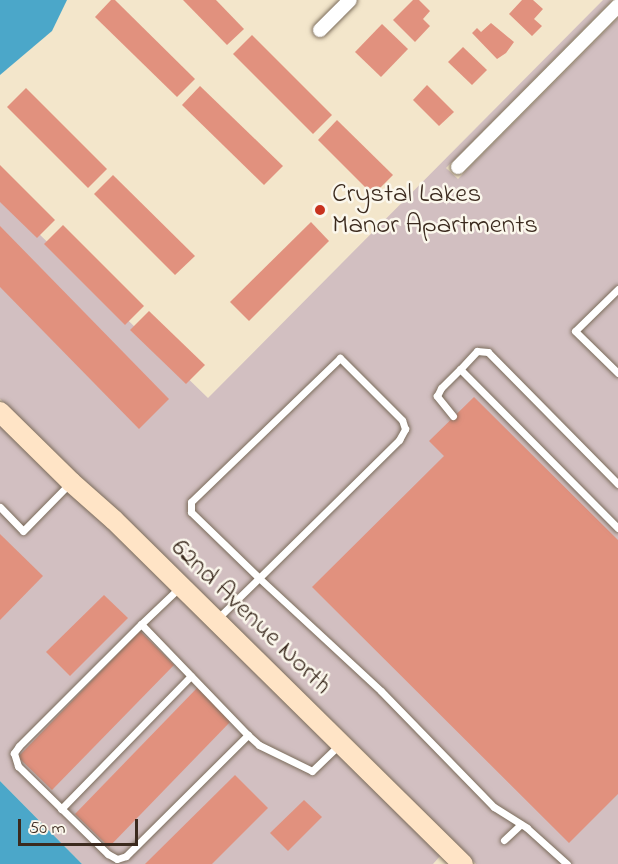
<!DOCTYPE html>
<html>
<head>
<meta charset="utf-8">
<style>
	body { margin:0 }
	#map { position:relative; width:618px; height:864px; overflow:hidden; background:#f3e6cb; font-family:"Indie Flower",sans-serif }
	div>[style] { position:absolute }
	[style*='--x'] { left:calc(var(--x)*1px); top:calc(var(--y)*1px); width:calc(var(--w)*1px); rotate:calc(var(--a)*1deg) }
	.industrial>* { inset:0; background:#d2bfc1 }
	.water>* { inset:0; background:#4ba7c9 }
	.building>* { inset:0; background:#e1917e }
	.roads { filter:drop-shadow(0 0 2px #7b6c5b) drop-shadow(0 0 2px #7b6c5b) }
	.lane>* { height:7px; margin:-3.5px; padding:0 3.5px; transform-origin:3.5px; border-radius:3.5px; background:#fff }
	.street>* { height:14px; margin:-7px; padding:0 7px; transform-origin:7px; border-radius:7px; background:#fff }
	.secondary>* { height:20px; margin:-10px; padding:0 10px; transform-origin:10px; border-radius:10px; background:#ffe4c6 }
	.dots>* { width:16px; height:16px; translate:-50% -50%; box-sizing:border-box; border:3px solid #fbf7ec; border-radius:50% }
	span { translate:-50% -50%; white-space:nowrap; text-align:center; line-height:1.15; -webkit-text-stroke:5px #fbf7ec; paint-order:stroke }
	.poi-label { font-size:27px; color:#3b2a1e }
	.left { translate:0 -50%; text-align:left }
	.street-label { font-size:27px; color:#3b2a1e }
	.scale { position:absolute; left:18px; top:819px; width:120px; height:27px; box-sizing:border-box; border:3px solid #3b2a1e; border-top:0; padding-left:8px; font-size:18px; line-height:21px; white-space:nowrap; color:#3b2a1e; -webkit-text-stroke:4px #fbf7ec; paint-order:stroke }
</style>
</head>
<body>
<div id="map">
	<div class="industrial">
		<div style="clip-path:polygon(603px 0,612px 0,446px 168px,458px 179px,618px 18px,618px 864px,476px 864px,348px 736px,0 399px,0 196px,208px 398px)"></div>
		<div style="clip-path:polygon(0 425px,107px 526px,441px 855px,433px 864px,82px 864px,0 781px)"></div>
	</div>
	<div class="water">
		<div style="clip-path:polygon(0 0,67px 0,52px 31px,0 75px)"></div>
		<div style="clip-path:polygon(0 781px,82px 864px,0 864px)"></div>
	</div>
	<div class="building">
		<div style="clip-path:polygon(111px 0,115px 0,195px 79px,177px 97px,95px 17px)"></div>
		<div style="clip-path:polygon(183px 0,216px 0,244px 29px,227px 45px)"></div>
		<div style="clip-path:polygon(413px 0,419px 0,430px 11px,423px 19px,430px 26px,415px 42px,393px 20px)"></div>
		<div style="clip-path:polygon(522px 0,533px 0,543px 9px,534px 19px,542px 26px,532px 36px,509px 14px)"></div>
		<div style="clip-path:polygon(491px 23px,514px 42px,506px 53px,497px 59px,472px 33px,477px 28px,481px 32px)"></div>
		<div style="clip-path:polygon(382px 24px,408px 49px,381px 77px,355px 52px)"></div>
		<div style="clip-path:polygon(252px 35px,332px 115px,313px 134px,233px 54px)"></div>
		<div style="clip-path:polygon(463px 47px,487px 70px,472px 85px,448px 62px)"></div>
		<div style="clip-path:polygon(427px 85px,454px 112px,439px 126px,413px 100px)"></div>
		<div style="clip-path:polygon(200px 86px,283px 166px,264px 185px,182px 105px)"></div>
		<div style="clip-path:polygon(26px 88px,107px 169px,88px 188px,7px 107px)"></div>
		<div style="clip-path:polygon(337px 120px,393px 175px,373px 195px,318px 140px)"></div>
		<div style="clip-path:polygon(0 165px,55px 220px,37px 238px,0 202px)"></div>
		<div style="clip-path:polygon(113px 175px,195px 256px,175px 275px,94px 194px)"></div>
		<div style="clip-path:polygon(311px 222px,329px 241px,249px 321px,230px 302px)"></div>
		<div style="clip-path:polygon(63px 225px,144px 306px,125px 325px,44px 244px)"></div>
		<div style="clip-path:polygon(0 226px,169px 399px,139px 429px,0 287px)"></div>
		<div style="clip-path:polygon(149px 311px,205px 365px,186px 384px,130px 330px)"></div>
		<div style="clip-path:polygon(474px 397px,618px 540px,618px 794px,569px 843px,312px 587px,444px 456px,429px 441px)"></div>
		<div style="clip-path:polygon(0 534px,43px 576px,0 620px)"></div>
		<div style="clip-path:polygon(104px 595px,128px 618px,70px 676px,46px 652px)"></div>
		<div style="clip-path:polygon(140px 631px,174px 665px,52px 790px,18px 757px)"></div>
		<div style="clip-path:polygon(197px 688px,231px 721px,109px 847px,75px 814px)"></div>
		<div style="clip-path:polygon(235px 775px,268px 808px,212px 864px,145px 864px)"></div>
		<div style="clip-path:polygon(304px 800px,322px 817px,288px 851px,270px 833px)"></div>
	</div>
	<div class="roads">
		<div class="lane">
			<div style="--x:618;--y:289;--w:60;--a:135.7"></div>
			<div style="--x:575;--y:331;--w:60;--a:44.3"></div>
			<div style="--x:453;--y:416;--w:26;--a:-129"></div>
			<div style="--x:437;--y:396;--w:9;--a:-63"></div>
			<div style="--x:441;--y:388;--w:27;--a:-45"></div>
			<div style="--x:618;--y:484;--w:185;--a:-134.6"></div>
			<div style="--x:488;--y:352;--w:11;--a:-175"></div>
			<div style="--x:477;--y:351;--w:25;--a:133"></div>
			<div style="--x:460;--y:369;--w:224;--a:45.2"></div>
			<div style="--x:0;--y:507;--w:33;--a:46"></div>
			<div style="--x:23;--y:531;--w:66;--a:-45.6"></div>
			<div style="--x:180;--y:587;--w:54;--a:136.5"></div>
			<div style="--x:141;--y:624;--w:154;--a:46.1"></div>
			<div style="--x:248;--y:735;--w:15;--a:42"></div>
			<div style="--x:259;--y:745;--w:59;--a:26.1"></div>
			<div style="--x:312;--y:771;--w:39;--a:-44"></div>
			<div style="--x:217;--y:619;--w:59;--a:-44.3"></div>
			<div style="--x:259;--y:578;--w:197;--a:-44.6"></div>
			<div style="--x:399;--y:440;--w:13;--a:-61"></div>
			<div style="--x:405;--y:429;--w:9;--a:-108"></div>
			<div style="--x:402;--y:420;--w:88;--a:-135"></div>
			<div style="--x:340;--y:358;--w:207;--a:136"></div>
			<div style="--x:191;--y:502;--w:10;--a:90"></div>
			<div style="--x:191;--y:512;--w:95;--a:44.1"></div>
			<div style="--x:259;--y:578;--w:166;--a:42.8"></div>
			<div style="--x:381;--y:691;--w:162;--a:45.8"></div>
			<div style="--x:494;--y:807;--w:39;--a:32"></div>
			<div style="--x:527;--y:828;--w:54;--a:42"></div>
			<div style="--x:141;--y:624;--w:173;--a:135"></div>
			<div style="--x:19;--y:746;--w:9;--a:126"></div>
			<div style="--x:14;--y:753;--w:14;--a:73"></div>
			<div style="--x:18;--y:766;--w:126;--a:44.4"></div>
			<div style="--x:108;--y:854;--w:10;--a:29"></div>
			<div style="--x:117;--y:859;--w:9;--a:-18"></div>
			<div style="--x:126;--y:856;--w:172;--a:-44.8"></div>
			<div style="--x:61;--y:809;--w:186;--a:-45.7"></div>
			<div style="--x:504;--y:840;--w:23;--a:-43"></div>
		</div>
		<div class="street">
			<div style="--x:320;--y:30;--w:42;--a:-45"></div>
			<div style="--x:458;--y:167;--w:227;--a:-45.2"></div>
		</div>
		<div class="secondary">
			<div style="--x:0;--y:412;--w:100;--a:44.6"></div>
			<div style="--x:71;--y:482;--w:57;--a:41.5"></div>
			<div style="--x:114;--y:520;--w:490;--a:44.6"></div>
		</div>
	</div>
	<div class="dots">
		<div style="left:320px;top:210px;background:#c8321e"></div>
	</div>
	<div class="poi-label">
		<span class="left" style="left:332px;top:210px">Crystal Lakes<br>Manor Apartments</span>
	</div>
	<div class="street-label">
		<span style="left:251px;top:617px;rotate:44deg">62nd Avenue North</span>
	</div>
	<div class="scale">50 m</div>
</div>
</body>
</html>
